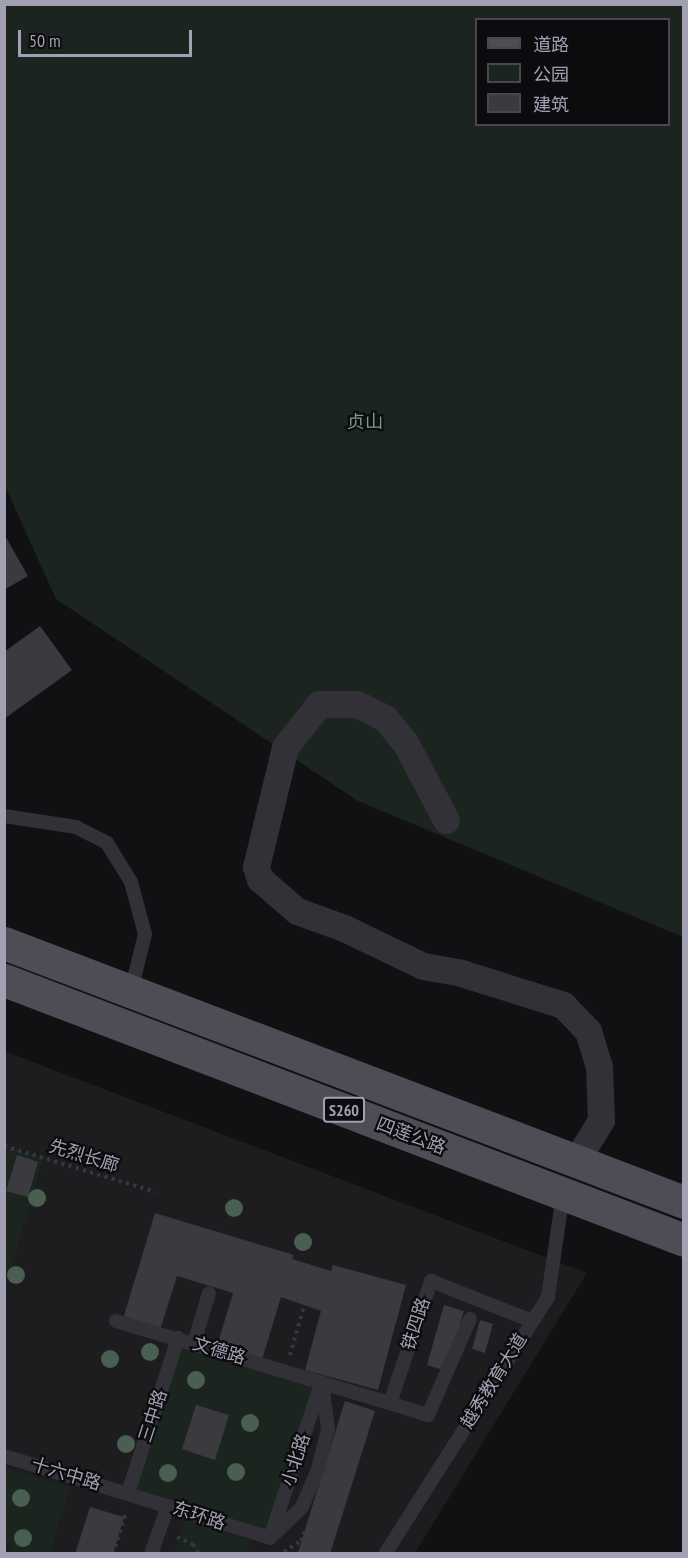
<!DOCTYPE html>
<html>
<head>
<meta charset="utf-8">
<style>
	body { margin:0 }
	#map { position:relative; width:688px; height:1558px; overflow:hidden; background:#111012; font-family:"PT Sans Narrow","Noto Sans SC",sans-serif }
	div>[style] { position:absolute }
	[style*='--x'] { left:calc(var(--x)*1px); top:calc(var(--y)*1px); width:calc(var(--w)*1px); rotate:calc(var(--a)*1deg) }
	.built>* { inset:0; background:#1d1c1f }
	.green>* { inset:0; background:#1c241f }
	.building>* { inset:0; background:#3a3a3f }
	.path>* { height:4px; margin-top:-2px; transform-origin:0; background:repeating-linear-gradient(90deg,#37373e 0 3px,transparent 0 7.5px) }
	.lane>* { height:14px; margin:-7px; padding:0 7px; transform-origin:7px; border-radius:7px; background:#323137 }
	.street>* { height:27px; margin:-13.5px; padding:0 13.5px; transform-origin:13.5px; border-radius:13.5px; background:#323137 }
	.primary>* { height:33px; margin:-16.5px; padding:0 16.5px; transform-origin:16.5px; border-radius:16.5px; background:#4e4d56 }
	.trees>* { width:18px; height:18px; margin:-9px; border-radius:50%; background:#495f51 }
	span { translate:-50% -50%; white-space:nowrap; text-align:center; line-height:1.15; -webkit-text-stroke:4.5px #0c0b0d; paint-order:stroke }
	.shield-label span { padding:2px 4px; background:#0c0b0d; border:2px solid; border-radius:4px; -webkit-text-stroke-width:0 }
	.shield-label { font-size:16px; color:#a1a1b3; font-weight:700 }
	.park-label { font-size:18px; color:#779f85 }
	.street-label { font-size:18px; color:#a1a1b3 }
	.frame { position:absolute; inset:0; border:6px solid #a1a1b3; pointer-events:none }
	.legend { position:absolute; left:475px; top:18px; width:195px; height:108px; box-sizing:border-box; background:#0c0b0d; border:2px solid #48474f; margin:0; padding:8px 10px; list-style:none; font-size:18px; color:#a1a1b3 }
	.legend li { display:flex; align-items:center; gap:12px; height:30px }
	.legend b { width:30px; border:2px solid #48474f }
	.scale { position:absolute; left:18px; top:30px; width:174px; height:27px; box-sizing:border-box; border:3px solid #a1a1b3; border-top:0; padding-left:8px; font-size:18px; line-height:21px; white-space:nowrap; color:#a1a1b3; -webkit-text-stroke:4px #0c0b0d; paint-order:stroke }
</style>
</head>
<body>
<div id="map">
	<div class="built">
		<div style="clip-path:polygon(4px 1051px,587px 1273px,415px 1553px,5px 1553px)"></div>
	</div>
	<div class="green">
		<div style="clip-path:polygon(evenodd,4px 5px,683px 5px,683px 937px,358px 801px,56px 599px,5px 486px,4px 5px,476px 20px,668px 20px,668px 124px,476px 124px,476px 20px)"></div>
		<div style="clip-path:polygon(5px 1146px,44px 1158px,5px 1288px)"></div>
		<div style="clip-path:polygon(178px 1338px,322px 1382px,270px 1538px,128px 1493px)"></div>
		<div style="clip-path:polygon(4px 1468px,70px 1487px,50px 1553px,12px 1553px,5px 1539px)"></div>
		<div style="clip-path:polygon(185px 1519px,250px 1541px,246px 1553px,174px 1554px)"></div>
	</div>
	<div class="building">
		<div style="clip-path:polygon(4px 534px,28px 576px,4px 590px)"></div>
		<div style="clip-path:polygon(40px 626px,72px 670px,4px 719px,4px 652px)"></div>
		<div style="clip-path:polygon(17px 1155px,38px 1162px,28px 1197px,6px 1191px)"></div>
		<div style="clip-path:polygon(155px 1213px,294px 1255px,292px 1259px,331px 1271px,333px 1265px,406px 1285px,378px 1390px,305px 1370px,321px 1311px,281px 1297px,262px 1360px,217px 1346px,233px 1293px,177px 1276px,160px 1330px,123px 1319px)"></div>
		<div style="clip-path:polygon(444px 1305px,464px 1311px,446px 1371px,427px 1365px)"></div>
		<div style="clip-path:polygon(480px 1320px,493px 1324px,485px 1353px,472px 1349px)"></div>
		<div style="clip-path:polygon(345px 1401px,375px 1411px,330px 1554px,302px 1554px,298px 1552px)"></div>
		<div style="clip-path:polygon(196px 1405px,229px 1415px,215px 1460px,182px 1449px)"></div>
		<div style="clip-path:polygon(90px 1507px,124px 1517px,113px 1554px,75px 1554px)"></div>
	</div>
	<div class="path">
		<div style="--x:4;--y:1146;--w:158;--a:16.9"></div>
		<div style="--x:290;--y:1355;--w:48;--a:-74.2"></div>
		<div style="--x:177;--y:1537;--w:17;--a:24"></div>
		<div style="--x:193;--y:1544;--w:12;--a:59"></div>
		<div style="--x:284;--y:1552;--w:20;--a:-33"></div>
		<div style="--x:301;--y:1541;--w:11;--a:-68"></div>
		<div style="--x:113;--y:1554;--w:45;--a:-73.2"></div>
	</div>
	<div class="lane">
		<div style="--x:4;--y:816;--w:73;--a:8.7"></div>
		<div style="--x:76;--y:827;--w:35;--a:27"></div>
		<div style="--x:107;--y:843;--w:46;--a:58.4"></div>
		<div style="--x:131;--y:882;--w:54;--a:74.9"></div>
		<div style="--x:145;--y:934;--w:59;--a:103.8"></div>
		<div style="--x:116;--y:1321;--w:286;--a:16.7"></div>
		<div style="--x:390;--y:1403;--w:129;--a:-71.4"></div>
		<div style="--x:431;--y:1281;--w:109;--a:21.6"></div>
		<div style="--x:194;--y:1343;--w:52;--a:-73.3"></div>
		<div style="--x:390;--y:1403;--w:40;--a:18"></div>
		<div style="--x:428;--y:1415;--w:105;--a:-66.4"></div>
		<div style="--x:4;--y:1456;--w:278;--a:17.1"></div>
		<div style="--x:128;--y:1493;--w:163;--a:-72.1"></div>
		<div style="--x:270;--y:1538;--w:45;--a:-44.1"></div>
		<div style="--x:302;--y:1507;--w:41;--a:-67.2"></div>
		<div style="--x:318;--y:1469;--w:41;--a:-76"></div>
		<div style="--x:328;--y:1429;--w:47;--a:-97.3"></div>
		<div style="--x:270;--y:1538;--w:162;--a:-71.7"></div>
		<div style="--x:151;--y:1554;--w:51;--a:-70.5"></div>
		<div style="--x:385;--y:1554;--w:304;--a:-57.6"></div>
		<div style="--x:548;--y:1297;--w:104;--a:-81.7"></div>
	</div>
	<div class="street">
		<div style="--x:446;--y:820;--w:86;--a:-117.8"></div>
		<div style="--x:406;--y:744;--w:33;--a:-129"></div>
		<div style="--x:385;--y:718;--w:31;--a:-153"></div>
		<div style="--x:357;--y:704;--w:38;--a:180"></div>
		<div style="--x:319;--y:704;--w:55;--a:128.3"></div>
		<div style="--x:285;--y:747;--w:123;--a:103.6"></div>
		<div style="--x:256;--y:867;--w:13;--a:72"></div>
		<div style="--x:260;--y:879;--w:49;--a:40.9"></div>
		<div style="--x:297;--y:911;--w:50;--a:19.9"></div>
		<div style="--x:344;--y:928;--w:88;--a:25.7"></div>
		<div style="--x:423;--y:966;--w:39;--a:10"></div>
		<div style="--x:461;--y:973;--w:107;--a:17.4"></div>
		<div style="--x:563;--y:1005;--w:36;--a:46"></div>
		<div style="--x:588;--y:1031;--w:37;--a:73"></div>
		<div style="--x:599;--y:1066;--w:54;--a:87.9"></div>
		<div style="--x:601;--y:1120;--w:48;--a:121.4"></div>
	</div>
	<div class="primary">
		<div style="--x:4;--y:943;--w:728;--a:20.85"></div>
		<div style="--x:4;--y:980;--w:728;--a:20.92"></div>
	</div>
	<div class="trees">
		<div style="left:37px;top:1198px"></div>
		<div style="left:234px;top:1208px"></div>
		<div style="left:303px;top:1242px"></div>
		<div style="left:16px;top:1275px"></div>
		<div style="left:150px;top:1352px"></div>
		<div style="left:110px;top:1359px"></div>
		<div style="left:196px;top:1380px"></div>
		<div style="left:250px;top:1423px"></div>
		<div style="left:126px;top:1444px"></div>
		<div style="left:236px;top:1472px"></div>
		<div style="left:168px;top:1473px"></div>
		<div style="left:21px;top:1498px"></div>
		<div style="left:23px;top:1538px"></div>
	</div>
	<div class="shield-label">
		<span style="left:344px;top:1110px">S260</span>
	</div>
	<div class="park-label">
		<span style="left:365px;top:422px">贞山</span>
	</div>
	<div class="street-label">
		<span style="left:411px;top:1136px;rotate:21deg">四莲公路</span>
		<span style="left:84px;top:1156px;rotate:17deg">先烈长廊</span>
		<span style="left:416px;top:1324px;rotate:-72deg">铁四路</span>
		<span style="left:219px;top:1351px;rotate:17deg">文德路</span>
		<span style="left:494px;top:1381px;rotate:-58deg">越秀教育大道</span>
		<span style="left:153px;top:1416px;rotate:-72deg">三中路</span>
		<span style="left:296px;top:1460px;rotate:-72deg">小北路</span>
		<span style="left:66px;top:1474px;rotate:17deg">十六中路</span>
		<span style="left:199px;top:1516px;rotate:18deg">东环路</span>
	</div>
	<div class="frame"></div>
	<ul class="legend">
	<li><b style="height:8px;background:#4e4d56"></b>道路</li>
	<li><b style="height:16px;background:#1c241f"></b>公园</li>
	<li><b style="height:16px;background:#3a3a3f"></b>建筑</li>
	</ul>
	<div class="scale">50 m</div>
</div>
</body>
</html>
